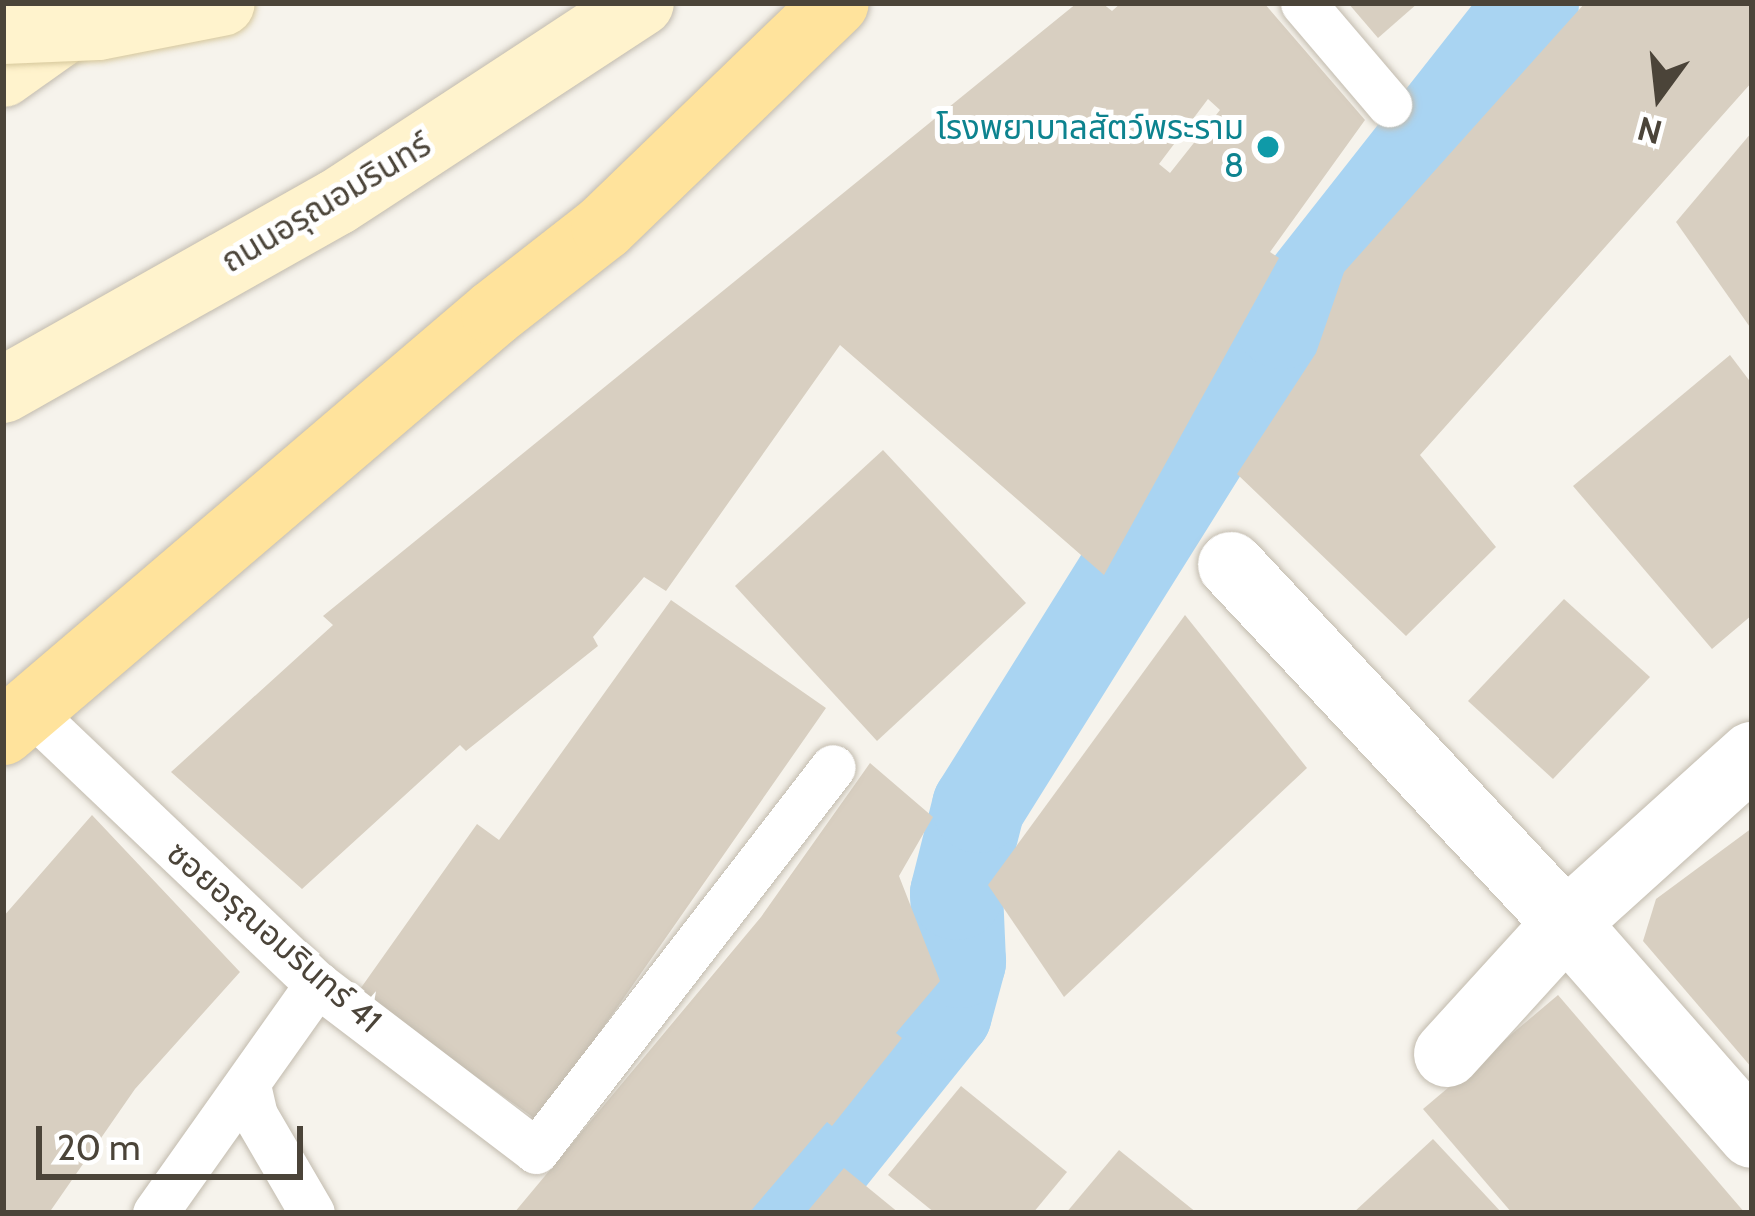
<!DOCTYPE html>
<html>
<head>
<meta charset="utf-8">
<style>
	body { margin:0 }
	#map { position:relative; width:1755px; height:1216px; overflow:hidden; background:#f6f3ec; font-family:Cabin,"Noto Sans Thai",sans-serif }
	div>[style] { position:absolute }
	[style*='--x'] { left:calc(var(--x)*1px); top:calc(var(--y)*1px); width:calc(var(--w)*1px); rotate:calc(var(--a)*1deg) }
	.canal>* { height:93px; margin:-46.5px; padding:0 46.5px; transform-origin:46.5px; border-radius:46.5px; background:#a9d4f2 }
	.building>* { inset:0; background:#d8cfc1 }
	.roads { filter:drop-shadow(0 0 3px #c2bbae) drop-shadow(0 0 3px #c2bbae) }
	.service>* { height:45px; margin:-22.5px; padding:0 22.5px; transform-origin:22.5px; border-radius:22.5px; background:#fff }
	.minor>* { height:66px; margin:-33px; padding:0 33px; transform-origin:33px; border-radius:33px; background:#fff }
	.secondary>* { height:66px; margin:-33px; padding:0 33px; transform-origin:33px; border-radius:33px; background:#fff3cd }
	.primary>* { height:66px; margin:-33px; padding:0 33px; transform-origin:33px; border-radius:33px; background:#ffe39c }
	.bridges { filter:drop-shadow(0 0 3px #d6c79b) drop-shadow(0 0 3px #d6c79b) }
	.secondary-bridge>* { height:66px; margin:-33px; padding:0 33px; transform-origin:33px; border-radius:33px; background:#fff3cd }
	.dots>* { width:33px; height:33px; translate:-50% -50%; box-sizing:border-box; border:6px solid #fff; border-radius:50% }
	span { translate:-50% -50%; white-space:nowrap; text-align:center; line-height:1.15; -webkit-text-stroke:10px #fff; paint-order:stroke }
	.culture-label { font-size:33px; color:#0d838f }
	.right { translate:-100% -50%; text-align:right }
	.street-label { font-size:33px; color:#4b4439 }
	.frame { position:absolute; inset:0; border:6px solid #4b4439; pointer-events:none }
	.north { position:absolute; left:1599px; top:36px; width:120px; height:120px; -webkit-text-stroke:9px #fff; paint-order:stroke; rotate:195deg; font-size:33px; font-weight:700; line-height:48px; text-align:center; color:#4b4439 }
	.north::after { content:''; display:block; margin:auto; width:42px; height:54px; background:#4b4439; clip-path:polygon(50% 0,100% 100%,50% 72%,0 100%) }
	.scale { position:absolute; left:36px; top:1126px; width:267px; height:54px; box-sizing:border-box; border:6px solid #4b4439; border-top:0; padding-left:15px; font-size:36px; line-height:42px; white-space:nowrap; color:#4b4439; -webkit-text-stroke:9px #fff; paint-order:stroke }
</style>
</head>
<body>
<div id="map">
	<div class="canal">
		<div style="--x:784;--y:1213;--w:257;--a:-51.2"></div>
		<div style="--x:945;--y:1013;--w:54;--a:-74.9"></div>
		<div style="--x:959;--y:961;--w:68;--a:-92.5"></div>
		<div style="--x:956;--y:893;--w:90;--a:-75.8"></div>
		<div style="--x:978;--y:806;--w:571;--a:-57.95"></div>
		<div style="--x:1281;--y:322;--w:406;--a:-51.8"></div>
	</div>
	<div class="building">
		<div style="clip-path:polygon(evenodd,1077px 3px,1102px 3px,1112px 11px,1121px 3px,1264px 3px,1365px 120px,1270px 252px,1279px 258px,1104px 575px,840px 345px,666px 591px,644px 577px,593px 637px,598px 646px,466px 751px,460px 745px,302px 889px,171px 772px,333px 625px,323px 616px,1077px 3px,1208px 99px,1220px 110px,1170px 173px,1159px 164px,1208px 99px)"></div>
		<div style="clip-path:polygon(1348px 3px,1418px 3px,1378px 38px)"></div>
		<div style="clip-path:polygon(1585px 3px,1752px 3px,1752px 82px,1420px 455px,1496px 547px,1406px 636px,1237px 474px,1316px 353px,1344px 272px)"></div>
		<div style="clip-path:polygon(1752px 132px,1752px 330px,1676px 222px)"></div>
		<div style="clip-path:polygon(1730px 355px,1752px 384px,1752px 615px,1712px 649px,1573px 486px)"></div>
		<div style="clip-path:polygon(883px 450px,1026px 603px,877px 741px,735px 586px)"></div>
		<div style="clip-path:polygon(1564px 599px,1650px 677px,1553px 779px,1468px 701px)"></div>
		<div style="clip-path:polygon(671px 600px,826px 708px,538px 1121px,358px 992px,477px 824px,499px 840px)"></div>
		<div style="clip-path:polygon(1185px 615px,1307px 768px,1064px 997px,988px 885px)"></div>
		<div style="clip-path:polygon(870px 763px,933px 817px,899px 876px,940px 981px,896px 1033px,902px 1038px,832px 1126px,827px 1122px,749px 1213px,514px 1213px,761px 917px)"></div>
		<div style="clip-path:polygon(92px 815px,240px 972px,135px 1089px,49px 1213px,3px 1213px,3px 917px)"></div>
		<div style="clip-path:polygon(1752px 828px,1752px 1068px,1643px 941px,1656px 899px)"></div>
		<div style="clip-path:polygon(1558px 995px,1745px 1213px,1512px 1213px,1423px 1109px)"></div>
		<div style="clip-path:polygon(961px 1086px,1067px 1172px,1033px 1213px,935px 1213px,888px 1175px)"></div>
		<div style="clip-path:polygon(1433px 1139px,1502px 1213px,1353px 1213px)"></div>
		<div style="clip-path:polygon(1119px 1150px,1197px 1213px,1066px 1213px)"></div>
		<div style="clip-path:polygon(844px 1168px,899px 1213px,806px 1213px)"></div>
	</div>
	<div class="roads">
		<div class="service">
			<div style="--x:1303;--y:3;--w:133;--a:49.6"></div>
			<div style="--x:26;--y:707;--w:402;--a:43.6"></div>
			<div style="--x:317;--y:984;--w:275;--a:37.3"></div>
			<div style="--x:536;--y:1151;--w:485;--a:-52.3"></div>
			<div style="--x:248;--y:1085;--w:31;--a:77"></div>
			<div style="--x:255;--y:1115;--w:113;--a:59.8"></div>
			<div style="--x:155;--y:1213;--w:281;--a:-54.7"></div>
		</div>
		<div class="minor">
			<div style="--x:1231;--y:565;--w:490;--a:46.9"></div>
			<div style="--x:1566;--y:923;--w:282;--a:48.7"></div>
			<div style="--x:1447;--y:1054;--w:177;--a:-47.7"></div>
			<div style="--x:1566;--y:923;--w:251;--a:-42.1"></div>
		</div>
		<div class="secondary">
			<div style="--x:3;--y:74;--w:110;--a:-35.4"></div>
			<div style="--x:3;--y:390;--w:383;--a:-29.4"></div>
			<div style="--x:337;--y:202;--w:363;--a:-33.2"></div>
		</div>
		<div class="primary">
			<div style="--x:3;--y:732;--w:645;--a:-40.48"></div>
			<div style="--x:494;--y:313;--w:140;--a:-38"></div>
			<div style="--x:604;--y:227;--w:322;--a:-44"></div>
		</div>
	</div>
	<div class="bridges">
		<div class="secondary-bridge">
			<div style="--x:3;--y:31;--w:95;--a:-2.4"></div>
			<div style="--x:98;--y:27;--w:126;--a:-11"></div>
		</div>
	</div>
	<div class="dots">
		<div style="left:1268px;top:147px;background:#0f9aa8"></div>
	</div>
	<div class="culture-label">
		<span class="right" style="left:1244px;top:147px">โรงพยาบาลสัตว์พระราม<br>8</span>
	</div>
	<div class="street-label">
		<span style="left:326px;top:203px;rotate:-31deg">ถนนอรุณอมรินทร์</span>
		<span style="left:274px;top:937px;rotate:41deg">ซอยอรุณอมรินทร์ 41</span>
	</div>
	<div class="frame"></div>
	<div class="north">N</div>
	<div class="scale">20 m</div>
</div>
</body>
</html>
